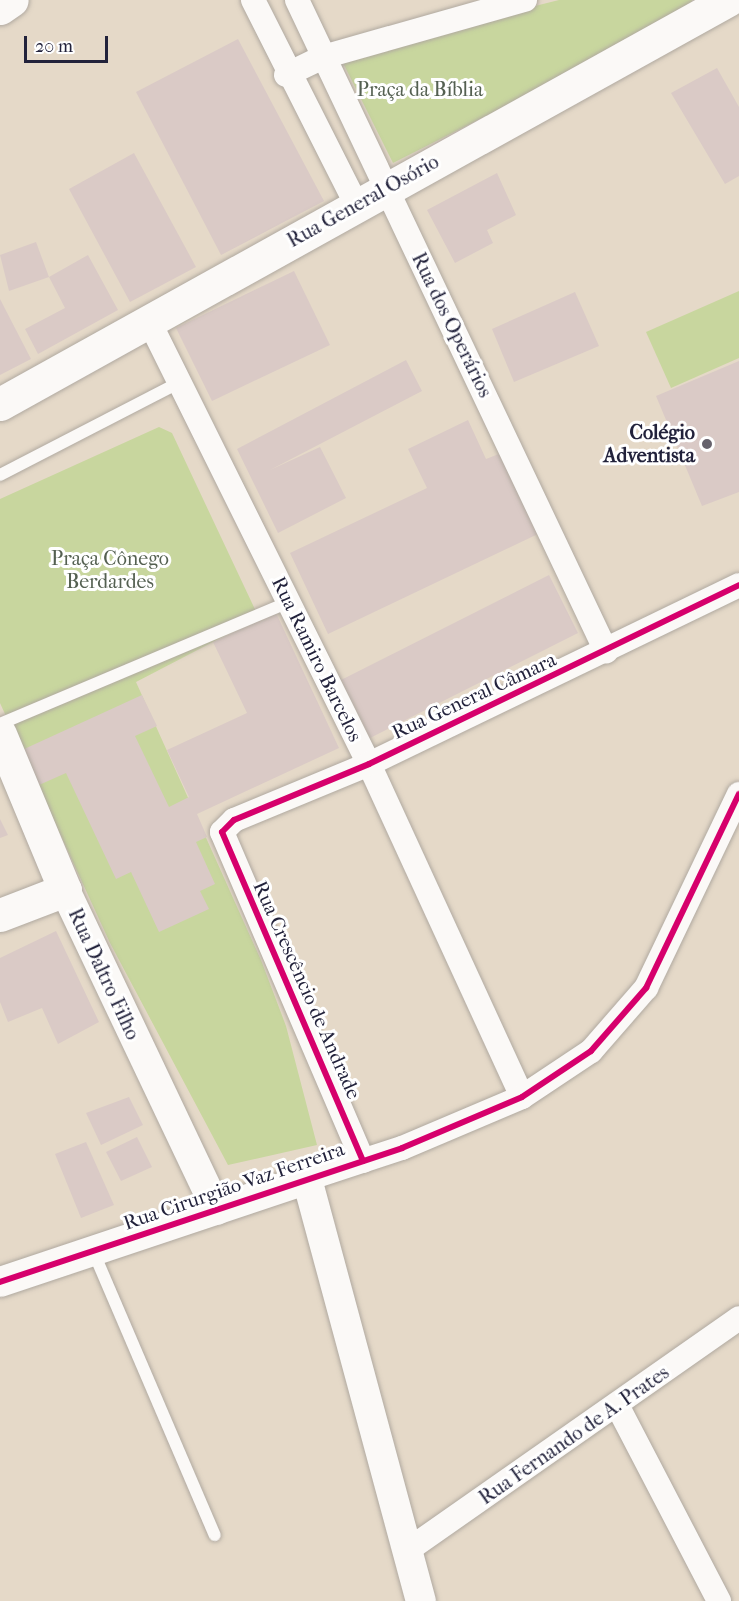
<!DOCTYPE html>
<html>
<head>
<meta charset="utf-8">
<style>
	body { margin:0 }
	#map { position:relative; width:739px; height:1601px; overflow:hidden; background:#e5d9c8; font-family:"IM FELL French Canon",serif }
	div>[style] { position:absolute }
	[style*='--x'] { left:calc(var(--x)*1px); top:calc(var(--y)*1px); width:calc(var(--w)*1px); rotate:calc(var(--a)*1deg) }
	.green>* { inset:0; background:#c8d69e }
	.building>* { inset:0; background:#dacac6 }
	.roads { filter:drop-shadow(0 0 2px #b0a9a0) drop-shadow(0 0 2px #b0a9a0) }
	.service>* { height:12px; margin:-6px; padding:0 6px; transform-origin:6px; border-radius:6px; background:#fbf9f7 }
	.minor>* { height:24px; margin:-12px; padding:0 12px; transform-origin:12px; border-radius:12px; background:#fbf9f7 }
	.tertiary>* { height:30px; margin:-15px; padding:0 15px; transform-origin:15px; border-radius:15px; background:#fbf9f7 }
	.secondary>* { height:33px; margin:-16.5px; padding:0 16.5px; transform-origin:16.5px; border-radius:16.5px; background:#fbf9f7 }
	.cycleway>* { height:6px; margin:-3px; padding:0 3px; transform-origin:3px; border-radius:3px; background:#d6006c }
	.dots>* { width:16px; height:16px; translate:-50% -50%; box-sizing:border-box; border:3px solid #fff; border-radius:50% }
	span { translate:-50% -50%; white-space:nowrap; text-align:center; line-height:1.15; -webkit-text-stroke:6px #fff; paint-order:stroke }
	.park-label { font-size:20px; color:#546051 }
	.street-label { font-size:20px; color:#22223b }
	.poi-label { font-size:20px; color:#22223b; font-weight:700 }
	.right { translate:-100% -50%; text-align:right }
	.scale { position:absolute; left:24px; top:36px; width:84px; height:27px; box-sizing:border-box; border:3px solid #22223b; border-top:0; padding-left:8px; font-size:18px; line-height:21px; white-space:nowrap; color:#22223b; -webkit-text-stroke:4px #fff; paint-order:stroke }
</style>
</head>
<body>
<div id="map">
	<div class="green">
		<div style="clip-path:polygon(559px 0,692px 0,689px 13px,393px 163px,339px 55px)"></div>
		<div style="clip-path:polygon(739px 291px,739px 358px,671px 388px,646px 332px)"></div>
		<div style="clip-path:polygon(159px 427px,172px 433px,259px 618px,136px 682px,261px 960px,286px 1026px,317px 1145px,228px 1165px,110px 943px,0 703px,0 499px)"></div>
	</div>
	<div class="building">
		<div style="clip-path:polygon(238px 39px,324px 201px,221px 255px,136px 92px)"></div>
		<div style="clip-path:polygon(717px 68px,739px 107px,739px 176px,725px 184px,671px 93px)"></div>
		<div style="clip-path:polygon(134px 153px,196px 267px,130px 302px,69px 189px)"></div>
		<div style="clip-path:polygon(497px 173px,516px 215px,487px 230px,493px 243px,455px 263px,427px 210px)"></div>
		<div style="clip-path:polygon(36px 242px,49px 277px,9px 291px,0 255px)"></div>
		<div style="clip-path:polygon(88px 255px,118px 310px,38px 354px,25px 329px,65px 308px,49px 277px)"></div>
		<div style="clip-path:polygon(294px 271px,330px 345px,212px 401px,176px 328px)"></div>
		<div style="clip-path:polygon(575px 292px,599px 346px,514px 382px,492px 329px)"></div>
		<div style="clip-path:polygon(0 299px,31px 359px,0 375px)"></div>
		<div style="clip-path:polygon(406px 360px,422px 391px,270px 470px,320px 447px,346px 498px,278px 533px,237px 449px)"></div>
		<div style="clip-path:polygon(739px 361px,739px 492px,702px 506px,656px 396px)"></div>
		<div style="clip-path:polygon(468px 420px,486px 459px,499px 454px,538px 534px,328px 634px,290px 553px,427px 488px,408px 449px)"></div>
		<div style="clip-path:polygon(549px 575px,578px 633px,370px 738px,341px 680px)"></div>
		<div style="clip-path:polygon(276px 613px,339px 748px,197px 814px,207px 837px,196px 842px,215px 884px,200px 891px,209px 909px,159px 932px,131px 872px,116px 879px,66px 773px,39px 785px,22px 750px,142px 695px,157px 726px,135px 736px,169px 807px,189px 797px,167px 750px,247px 713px,213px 642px)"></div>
		<div style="clip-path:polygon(0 819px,8px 835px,0 838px)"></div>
		<div style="clip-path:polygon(56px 931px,99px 1022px,58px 1044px,42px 1008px,8px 1022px,0 1002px,0 958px)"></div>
		<div style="clip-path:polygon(129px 1097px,143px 1125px,101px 1145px,86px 1113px)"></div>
		<div style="clip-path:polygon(137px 1137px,152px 1167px,121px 1181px,106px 1152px)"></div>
		<div style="clip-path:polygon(86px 1142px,114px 1205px,81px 1218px,55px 1154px)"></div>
	</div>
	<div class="roads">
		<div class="service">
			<div style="--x:0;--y:475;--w:203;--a:-27.3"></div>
			<div style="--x:0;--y:724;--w:314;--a:-22.9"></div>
			<div style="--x:93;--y:1251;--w:309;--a:66.8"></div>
		</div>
		<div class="minor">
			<div style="--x:253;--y:0;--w:229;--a:63.2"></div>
			<div style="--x:297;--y:0;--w:721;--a:64.61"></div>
			<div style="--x:286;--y:75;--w:41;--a:-25.9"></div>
			<div style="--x:323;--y:57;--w:210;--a:-15.8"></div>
			<div style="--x:150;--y:323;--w:492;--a:63.6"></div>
			<div style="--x:369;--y:764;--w:366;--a:65.3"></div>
			<div style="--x:363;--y:1161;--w:358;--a:-113.2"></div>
			<div style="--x:222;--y:832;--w:17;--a:-45"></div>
			<div style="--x:234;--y:820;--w:146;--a:-22.5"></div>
			<div style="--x:369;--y:764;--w:411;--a:-25.8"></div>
			<div style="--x:307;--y:1179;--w:100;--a:-18.1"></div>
			<div style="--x:402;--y:1148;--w:130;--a:-23"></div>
			<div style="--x:522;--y:1097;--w:83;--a:-33.7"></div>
			<div style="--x:591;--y:1051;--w:84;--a:-48.9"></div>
			<div style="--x:646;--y:988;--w:215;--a:-64.4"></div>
			<div style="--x:617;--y:1405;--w:221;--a:62.5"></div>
			<div style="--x:408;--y:1550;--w:404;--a:-35"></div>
		</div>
		<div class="tertiary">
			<div style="--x:65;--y:890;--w:354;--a:64.6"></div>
			<div style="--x:0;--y:1282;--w:324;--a:-18.5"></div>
			<div style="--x:307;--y:1179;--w:437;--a:74.9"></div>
		</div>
		<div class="secondary">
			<div style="--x:0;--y:8;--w:14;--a:-34"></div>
			<div style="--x:0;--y:404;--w:833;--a:-29.03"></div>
			<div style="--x:0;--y:734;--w:169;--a:67.4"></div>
			<div style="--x:65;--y:890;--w:70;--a:159"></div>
		</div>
	</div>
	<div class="cycleway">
		<div style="--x:363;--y:1161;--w:358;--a:-113.2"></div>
		<div style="--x:222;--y:832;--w:17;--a:-45"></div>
		<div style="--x:234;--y:820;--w:146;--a:-22.5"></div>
		<div style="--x:369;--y:764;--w:411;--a:-25.8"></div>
		<div style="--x:0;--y:1282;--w:424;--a:-18.4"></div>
		<div style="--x:402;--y:1148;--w:130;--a:-23"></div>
		<div style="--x:522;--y:1097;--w:83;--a:-33.7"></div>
		<div style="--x:591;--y:1051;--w:84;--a:-48.9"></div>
		<div style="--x:646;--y:988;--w:215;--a:-64.4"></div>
	</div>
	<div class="dots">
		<div style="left:707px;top:444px;background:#66626c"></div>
	</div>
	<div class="park-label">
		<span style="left:420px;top:89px">Praça da Bíblia</span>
		<span style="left:110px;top:570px">Praça Cônego<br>Berdardes</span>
	</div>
	<div class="street-label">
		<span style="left:363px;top:201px;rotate:-29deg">Rua General Osório</span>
		<span style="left:452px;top:325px;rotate:64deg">Rua dos Operários</span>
		<span style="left:317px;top:659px;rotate:64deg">Rua Ramiro Barcelos</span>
		<span style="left:474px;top:696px;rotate:-25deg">Rua General Câmara</span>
		<span style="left:104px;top:974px;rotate:65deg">Rua Daltro Filho</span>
		<span style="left:307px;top:990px;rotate:66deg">Rua Crescêncio de Andrade</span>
		<span style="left:234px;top:1186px;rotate:-19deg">Rua Cirurgião Vaz Ferreira</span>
		<span style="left:574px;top:1435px;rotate:-35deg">Rua Fernando de A. Prates</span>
	</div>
	<div class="poi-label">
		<span class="right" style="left:695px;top:444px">Colégio<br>Adventista</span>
	</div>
	<div class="scale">20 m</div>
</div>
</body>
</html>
